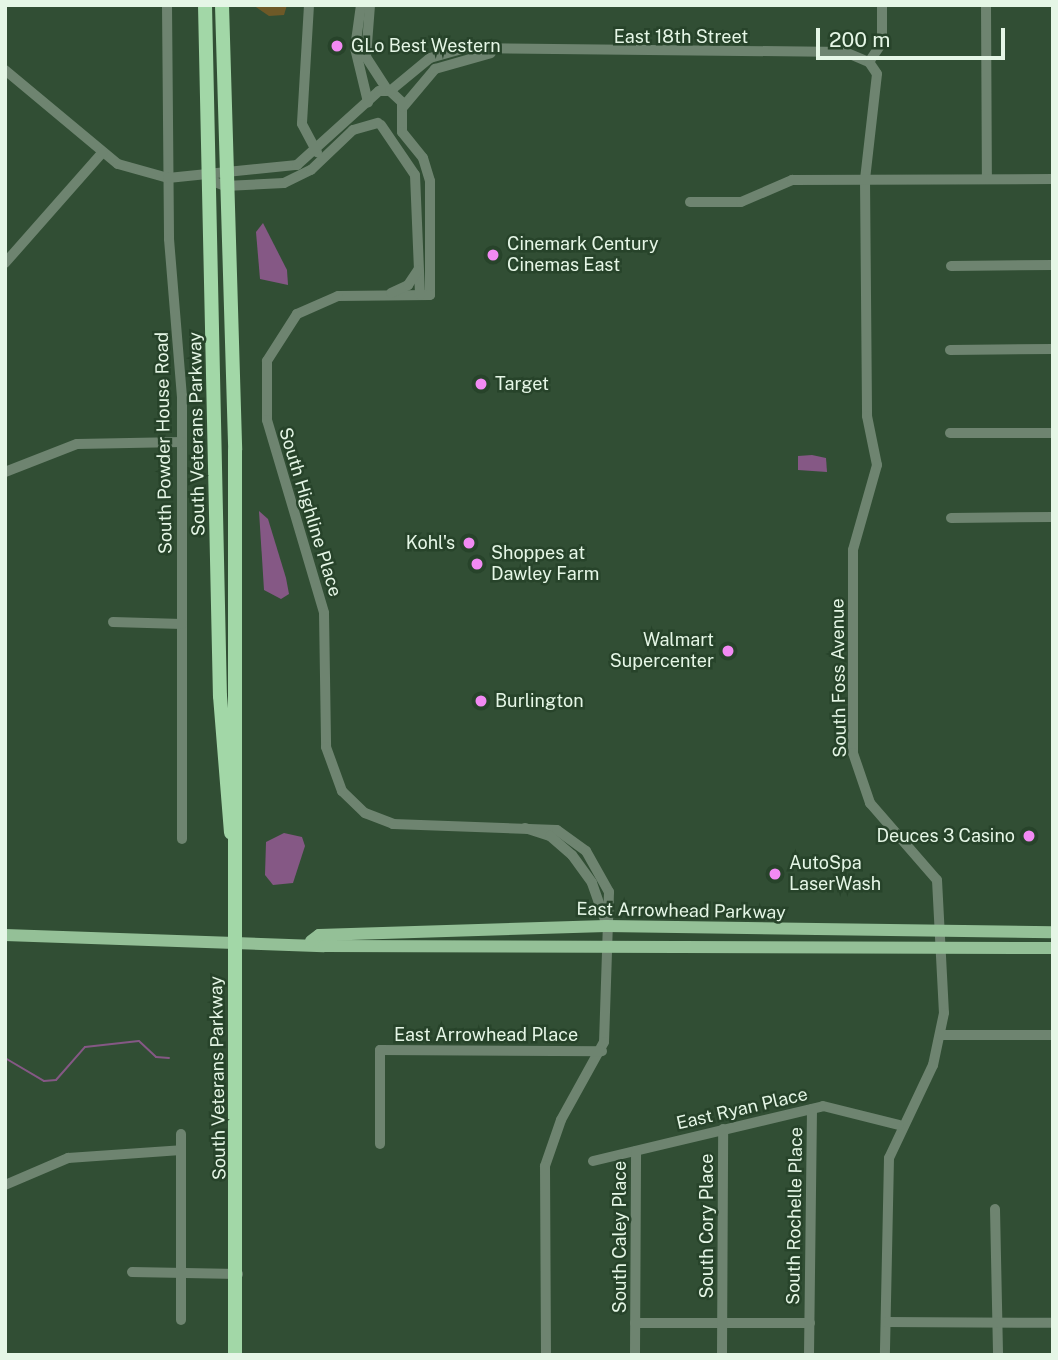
<!DOCTYPE html>
<html>
<head>
<meta charset="utf-8">
<style>
	body { margin:0 }
	#map { position:relative; width:1058px; height:1360px; overflow:hidden; background:#314e34; font-family:"Public Sans",sans-serif }
	div>[style] { position:absolute }
	[style*='--x'] { left:calc(var(--x)*1px); top:calc(var(--y)*1px); width:calc(var(--w)*1px); rotate:calc(var(--a)*1deg) }
	.green>* { inset:0; background:#6e5927 }
	.water>* { inset:0; background:#855885 }
	.stream>* { height:2px; margin:-1px; padding:0 1px; transform-origin:1px; border-radius:1px; background:#855885 }
	.minor>* { height:10px; margin:-5px; padding:0 5px; transform-origin:5px; border-radius:5px; background:#6e8470 }
	.major>* { height:12px; margin:-6px; padding:0 6px; transform-origin:6px; border-radius:6px; background:#94c097 }
	.highway>* { height:14px; margin:-7px; padding:0 7px; transform-origin:7px; border-radius:7px; background:#a2d7a7 }
	.dots>* { width:19px; height:19px; translate:-50% -50%; box-sizing:border-box; border:4px solid #27432a; border-radius:50% }
	span { translate:-50% -50%; white-space:nowrap; text-align:center; line-height:1.15; -webkit-text-stroke:5px #27432a; paint-order:stroke }
	.street-label { font-size:18px; color:#e5f6e6 }
	.poi-label { font-size:18px; color:#e5f6e6 }
	.left { translate:0 -50%; text-align:left }
	.right { translate:-100% -50%; text-align:right }
	.frame { position:absolute; inset:0; border:7px solid #e5f6e6; pointer-events:none }
	.scale { position:absolute; left:816px; top:28px; width:189px; height:32px; box-sizing:border-box; border:4px solid #e5f6e6; border-top:0; padding-left:9px; font-size:21px; line-height:24px; white-space:nowrap; color:#e5f6e6; -webkit-text-stroke:5px #27432a; paint-order:stroke }
</style>
</head>
<body>
<div id="map">
	<div class="green">
		<div style="clip-path:polygon(253px 5px,287px 5px,284px 15px,269px 16px)"></div>
	</div>
	<div class="water">
		<div style="clip-path:polygon(263px 223px,287px 270px,288px 285px,260px 279px,256px 232px)"></div>
		<div style="clip-path:polygon(812px 455px,826px 458px,827px 472px,798px 470px,798px 456px)"></div>
		<div style="clip-path:polygon(259px 511px,268px 519px,286px 578px,289px 594px,281px 599px,264px 590px)"></div>
		<div style="clip-path:polygon(284px 833px,302px 837px,305px 846px,293px 883px,273px 885px,265px 875px,266px 842px)"></div>
	</div>
	<div class="stream">
		<div style="--x:5;--y:1058;--w:45;--a:30.5"></div>
		<div style="--x:44;--y:1081;--w:12;--a:-5"></div>
		<div style="--x:56;--y:1080;--w:44;--a:-48.7"></div>
		<div style="--x:85;--y:1047;--w:54;--a:-6.3"></div>
		<div style="--x:139;--y:1041;--w:23;--a:43"></div>
		<div style="--x:156;--y:1057;--w:13;--a:4"></div>
	</div>
	<div class="minor">
		<div style="--x:167;--y:5;--w:234;--a:89.5"></div>
		<div style="--x:169;--y:239;--w:158;--a:85.3"></div>
		<div style="--x:182;--y:396;--w:443;--a:90"></div>
		<div style="--x:309;--y:5;--w:119;--a:93.4"></div>
		<div style="--x:302;--y:124;--w:32;--a:62"></div>
		<div style="--x:361;--y:5;--w:43;--a:97.9"></div>
		<div style="--x:355;--y:48;--w:56;--a:76.5"></div>
		<div style="--x:370;--y:5;--w:52;--a:94.4"></div>
		<div style="--x:366;--y:57;--w:40;--a:57.1"></div>
		<div style="--x:986;--y:5;--w:174;--a:89.7"></div>
		<div style="--x:869;--y:62;--w:23;--a:-56"></div>
		<div style="--x:882;--y:43;--w:38;--a:-90"></div>
		<div style="--x:5;--y:70;--w:147;--a:39.8"></div>
		<div style="--x:118;--y:164;--w:52;--a:15.6"></div>
		<div style="--x:168;--y:178;--w:130;--a:-5.8"></div>
		<div style="--x:297;--y:165;--w:110;--a:-42.1"></div>
		<div style="--x:379;--y:91;--w:11;--a:0"></div>
		<div style="--x:390;--y:91;--w:16;--a:43"></div>
		<div style="--x:402;--y:102;--w:30;--a:90"></div>
		<div style="--x:402;--y:132;--w:33;--a:51"></div>
		<div style="--x:423;--y:158;--w:24;--a:73"></div>
		<div style="--x:430;--y:181;--w:114;--a:90"></div>
		<div style="--x:430;--y:295;--w:92;--a:179.4"></div>
		<div style="--x:338;--y:296;--w:45;--a:156.3"></div>
		<div style="--x:297;--y:314;--w:56;--a:122.6"></div>
		<div style="--x:267;--y:361;--w:59;--a:90"></div>
		<div style="--x:267;--y:420;--w:201;--a:73.5"></div>
		<div style="--x:324;--y:613;--w:134;--a:89.1"></div>
		<div style="--x:326;--y:747;--w:47;--a:70"></div>
		<div style="--x:342;--y:791;--w:32;--a:44"></div>
		<div style="--x:365;--y:813;--w:30;--a:21"></div>
		<div style="--x:393;--y:824;--w:164;--a:2.1"></div>
		<div style="--x:557;--y:830;--w:36;--a:36"></div>
		<div style="--x:586;--y:851;--w:47;--a:60.7"></div>
		<div style="--x:609;--y:892;--w:150;--a:91.9"></div>
		<div style="--x:604;--y:1042;--w:89;--a:118.9"></div>
		<div style="--x:561;--y:1120;--w:49;--a:109.2"></div>
		<div style="--x:545;--y:1166;--w:189;--a:89.7"></div>
		<div style="--x:390;--y:91;--w:52;--a:-39.5"></div>
		<div style="--x:430;--y:58;--w:36;--a:-16"></div>
		<div style="--x:465;--y:48;--w:380;--a:0.6"></div>
		<div style="--x:845;--y:52;--w:26;--a:23"></div>
		<div style="--x:869;--y:62;--w:14;--a:56"></div>
		<div style="--x:877;--y:74;--w:107;--a:96.5"></div>
		<div style="--x:865;--y:180;--w:236;--a:89.5"></div>
		<div style="--x:867;--y:416;--w:50;--a:78.5"></div>
		<div style="--x:877;--y:465;--w:88;--a:105.8"></div>
		<div style="--x:853;--y:550;--w:203;--a:90"></div>
		<div style="--x:853;--y:753;--w:53;--a:71.2"></div>
		<div style="--x:870;--y:803;--w:102;--a:49"></div>
		<div style="--x:937;--y:880;--w:133;--a:87"></div>
		<div style="--x:944;--y:1013;--w:53;--a:101.9"></div>
		<div style="--x:933;--y:1065;--w:103;--a:115.3"></div>
		<div style="--x:889;--y:1158;--w:197;--a:91.2"></div>
		<div style="--x:403;--y:107;--w:50;--a:-49.9"></div>
		<div style="--x:435;--y:69;--w:58;--a:-15.9"></div>
		<div style="--x:381;--y:125;--w:60;--a:55.8"></div>
		<div style="--x:415;--y:175;--w:120;--a:87.6"></div>
		<div style="--x:207;--y:179;--w:19;--a:21"></div>
		<div style="--x:225;--y:186;--w:59;--a:-2.9"></div>
		<div style="--x:284;--y:183;--w:30;--a:-26"></div>
		<div style="--x:311;--y:170;--w:58;--a:-43.6"></div>
		<div style="--x:353;--y:130;--w:26;--a:-16"></div>
		<div style="--x:690;--y:202;--w:51;--a:0"></div>
		<div style="--x:741;--y:202;--w:56;--a:-23.3"></div>
		<div style="--x:792;--y:180;--w:261;--a:-0.2"></div>
		<div style="--x:5;--y:263;--w:147;--a:-48.6"></div>
		<div style="--x:951;--y:266;--w:102;--a:-0.6"></div>
		<div style="--x:391;--y:293;--w:19;--a:-25"></div>
		<div style="--x:408;--y:285;--w:18;--a:-56"></div>
		<div style="--x:950;--y:350;--w:103;--a:-0.6"></div>
		<div style="--x:950;--y:433;--w:103;--a:0"></div>
		<div style="--x:5;--y:472;--w:77;--a:-21.3"></div>
		<div style="--x:77;--y:444;--w:105;--a:-1.1"></div>
		<div style="--x:951;--y:518;--w:102;--a:-0.6"></div>
		<div style="--x:113;--y:622;--w:69;--a:1.7"></div>
		<div style="--x:525;--y:828;--w:26;--a:18"></div>
		<div style="--x:550;--y:836;--w:29;--a:41"></div>
		<div style="--x:572;--y:855;--w:34;--a:54"></div>
		<div style="--x:592;--y:883;--w:42;--a:70.7"></div>
		<div style="--x:941;--y:1035;--w:112;--a:0"></div>
		<div style="--x:380;--y:1144;--w:94;--a:-90"></div>
		<div style="--x:380;--y:1050;--w:222;--a:0.3"></div>
		<div style="--x:593;--y:1161;--w:236;--a:-13.4"></div>
		<div style="--x:823;--y:1106;--w:78;--a:14"></div>
		<div style="--x:5;--y:1185;--w:69;--a:-23.2"></div>
		<div style="--x:68;--y:1158;--w:113;--a:-4"></div>
		<div style="--x:995;--y:1209;--w:146;--a:88.8"></div>
		<div style="--x:132;--y:1272;--w:106;--a:1.1"></div>
		<div style="--x:181;--y:1320;--w:186;--a:-90"></div>
		<div style="--x:886;--y:1322;--w:167;--a:0.3"></div>
		<div style="--x:635;--y:1323;--w:175;--a:0"></div>
		<div style="--x:635;--y:1355;--w:204;--a:-89.7"></div>
		<div style="--x:722;--y:1355;--w:226;--a:-89.7"></div>
		<div style="--x:809;--y:1355;--w:246;--a:-89.3"></div>
	</div>
	<div class="major">
		<div style="--x:5;--y:935;--w:319;--a:2"></div>
		<div style="--x:324;--y:946;--w:729;--a:0.16"></div>
		<div style="--x:311;--y:941;--w:10;--a:-37"></div>
		<div style="--x:319;--y:935;--w:287;--a:-1.8"></div>
		<div style="--x:606;--y:926;--w:447;--a:0.8"></div>
	</div>
	<div class="highway">
		<div style="--x:205;--y:5;--w:691;--a:88.76"></div>
		<div style="--x:220;--y:696;--w:137;--a:85.4"></div>
		<div style="--x:222;--y:5;--w:445;--a:88.3"></div>
		<div style="--x:235;--y:450;--w:905;--a:90"></div>
	</div>
	<div class="dots">
		<div style="left:337px;top:46px;background:#f28af3"></div>
		<div style="left:493px;top:255px;background:#f28af3"></div>
		<div style="left:481px;top:384px;background:#f28af3"></div>
		<div style="left:469px;top:543px;background:#f28af3"></div>
		<div style="left:477px;top:564px;background:#f28af3"></div>
		<div style="left:728px;top:651px;background:#f28af3"></div>
		<div style="left:481px;top:701px;background:#f28af3"></div>
		<div style="left:1029px;top:836px;background:#f28af3"></div>
		<div style="left:775px;top:874px;background:#f28af3"></div>
	</div>
	<div class="street-label">
		<span style="left:681px;top:37px">East 18th Street</span>
		<span style="left:197px;top:434px;rotate:-91deg">South Veterans Parkway</span>
		<span style="left:164px;top:443px;rotate:-91deg">South Powder House Road</span>
		<span style="left:310px;top:512px;rotate:73deg">South Highline Place</span>
		<span style="left:839px;top:678px;rotate:-91deg">South Foss Avenue</span>
		<span style="left:681px;top:911px;rotate:1deg">East Arrowhead Parkway</span>
		<span style="left:486px;top:1035px">East Arrowhead Place</span>
		<span style="left:218px;top:1078px;rotate:-91deg">South Veterans Parkway</span>
		<span style="left:742px;top:1109px;rotate:-13deg">East Ryan Place</span>
		<span style="left:795px;top:1216px;rotate:-89deg">South Rochelle Place</span>
		<span style="left:707px;top:1226px;rotate:-90deg">South Cory Place</span>
		<span style="left:620px;top:1237px;rotate:-90deg">South Caley Place</span>
	</div>
	<div class="poi-label">
		<span class="left" style="left:351px;top:46px">GLo Best Western</span>
		<span class="left" style="left:507px;top:255px">Cinemark Century<br>Cinemas East</span>
		<span class="left" style="left:495px;top:384px">Target</span>
		<span class="right" style="left:455px;top:543px">Kohl's</span>
		<span class="left" style="left:491px;top:564px">Shoppes at<br>Dawley Farm</span>
		<span class="right" style="left:714px;top:651px">Walmart<br>Supercenter</span>
		<span class="left" style="left:495px;top:701px">Burlington</span>
		<span class="right" style="left:1015px;top:836px">Deuces 3 Casino</span>
		<span class="left" style="left:789px;top:874px">AutoSpa<br>LaserWash</span>
	</div>
	<div class="frame"></div>
	<div class="scale">200 m</div>
</div>
</body>
</html>
